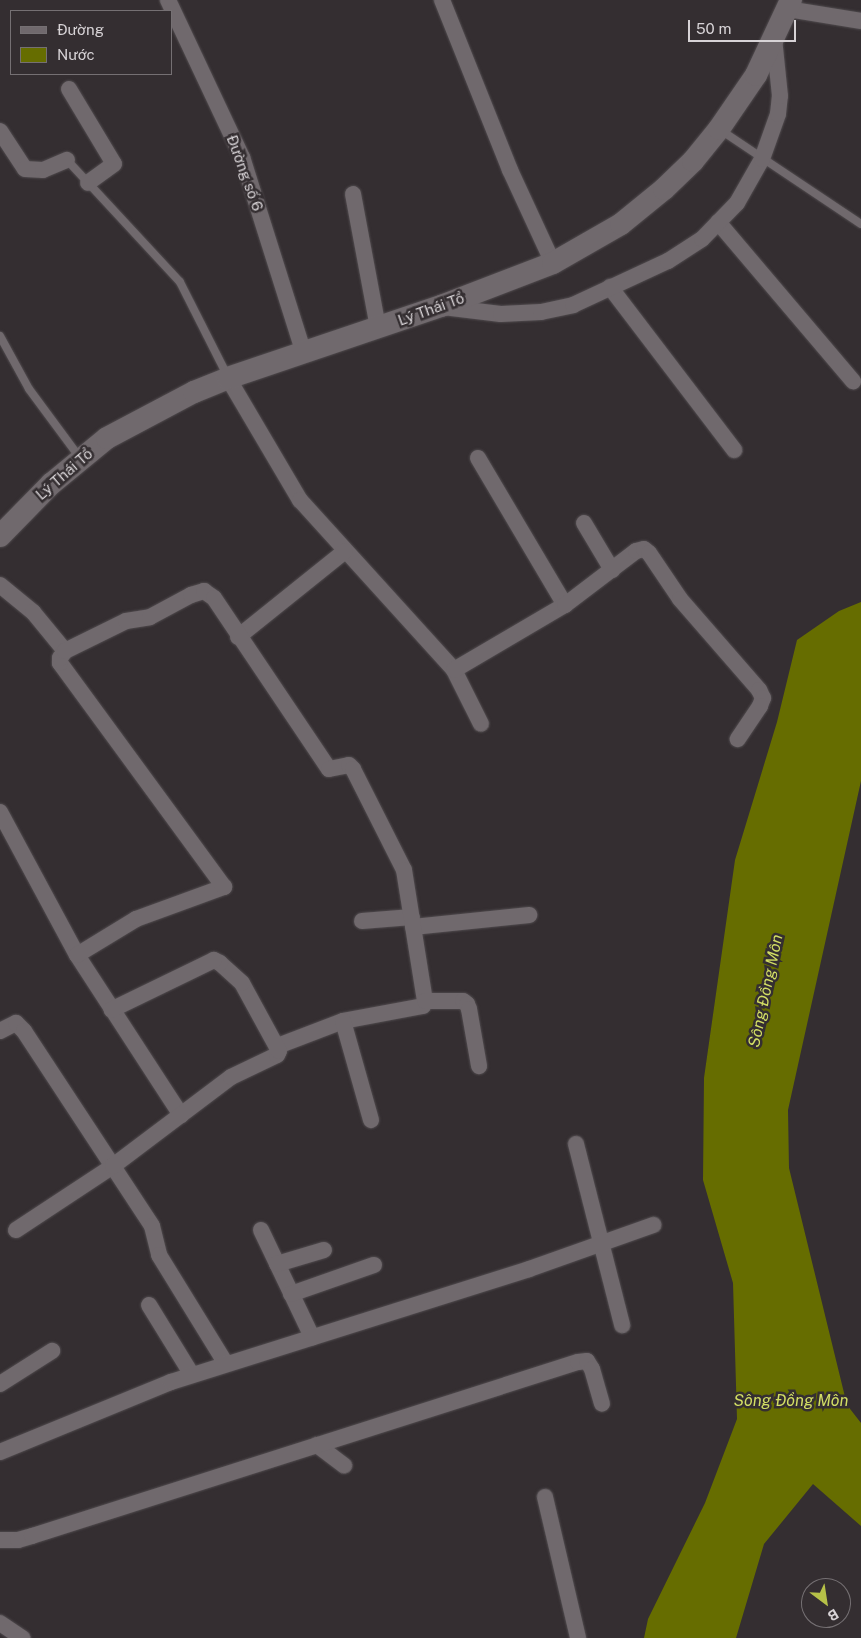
<!DOCTYPE html>
<html>
<head>
<meta charset="utf-8">
<style>
	body { margin:0 }
	#map { position:relative; width:861px; height:1638px; overflow:hidden; background:#342e31; font-family:"Public Sans",sans-serif }
	div>[style] { position:absolute }
	[style*='--x'] { left:calc(var(--x)*1px); top:calc(var(--y)*1px); width:calc(var(--w)*1px); rotate:calc(var(--a)*1deg) }
	.water>* { inset:0; background:#666d00 }
	.roads { filter:drop-shadow(0 0 1px #504b4e) drop-shadow(0 0 1px #504b4e) }
	.lane>* { height:8px; margin:-4px; padding:0 4px; transform-origin:4px; border-radius:4px; background:#70696d }
	.street>* { height:16px; margin:-8px; padding:0 8px; transform-origin:8px; border-radius:8px; background:#70696d }
	.secondary>* { height:22px; margin:-11px; padding:0 11px; transform-origin:11px; border-radius:11px; background:#70696d }
	span { translate:-50% -50%; white-space:nowrap; text-align:center; line-height:1.15; -webkit-text-stroke:5px #342e31; paint-order:stroke }
	.street-label { font-size:15px; color:#d7d3d6 }
	.water-label { font-size:16px; color:#d2de64; font-style:italic }
	.legend { position:absolute; left:10px; top:10px; width:162px; height:65px; box-sizing:border-box; background:#342e31; border:1px solid #757073; margin:0; padding:6px 9px; list-style:none; font-size:15px; color:#d7d3d6 }
	.legend li { display:flex; align-items:center; gap:10px; height:25px }
	.legend b { width:25px; border:1px solid #757073 }
	.north { position:absolute; left:801px; top:1578px; width:50px; height:50px; box-sizing:border-box; background:#342e31; border:1px solid #757073; border-radius:50%; rotate:149deg; font-size:14px; font-weight:700; line-height:20px; text-align:center; color:#d7d3d6 }
	.north::after { content:''; display:block; margin:auto; width:18px; height:22px; background:#b6c148; clip-path:polygon(50% 0,100% 100%,50% 72%,0 100%) }
	.scale { position:absolute; left:688px; top:20px; width:108px; height:22px; box-sizing:border-box; border:2px solid #d7d3d6; border-top:0; padding-left:6px; font-size:15px; line-height:18px; white-space:nowrap; color:#d7d3d6; -webkit-text-stroke:4px #342e31; paint-order:stroke }
</style>
</head>
<body>
<div id="map">
	<div class="water">
		<div style="clip-path:polygon(861px 602px,861px 781px,788px 1110px,789px 1168px,847px 1405px,861px 1423px,861px 1526px,813px 1484px,764px 1544px,736px 1638px,644px 1638px,648px 1619px,705px 1503px,737px 1419px,733px 1283px,703px 1180px,704px 1078px,735px 860px,777px 722px,797px 640px,839px 611px)"></div>
	</div>
	<div class="roads">
		<div class="lane">
			<div style="--x:722;--y:131;--w:167;--a:33.8"></div>
			<div style="--x:67;--y:160;--w:166;--a:47.2"></div>
			<div style="--x:180;--y:282;--w:104;--a:63.2"></div>
			<div style="--x:0;--y:336;--w:60;--a:61.3"></div>
			<div style="--x:29;--y:389;--w:86;--a:53.5"></div>
		</div>
		<div class="street">
			<div style="--x:168;--y:0;--w:174;--a:64.8"></div>
			<div style="--x:242;--y:157;--w:207;--a:72.5"></div>
			<div style="--x:442;--y:0;--w:183;--a:68.2"></div>
			<div style="--x:510;--y:170;--w:102;--a:65.2"></div>
			<div style="--x:787;--y:9;--w:75;--a:9.2"></div>
			<div style="--x:69;--y:89;--w:87;--a:59"></div>
			<div style="--x:114;--y:164;--w:32;--a:144"></div>
			<div style="--x:0;--y:131;--w:45;--a:56.7"></div>
			<div style="--x:25;--y:169;--w:18;--a:3"></div>
			<div style="--x:43;--y:170;--w:26;--a:-23"></div>
			<div style="--x:353;--y:194;--w:136;--a:79.4"></div>
			<div style="--x:718;--y:222;--w:209;--a:49.7"></div>
			<div style="--x:610;--y:287;--w:205;--a:52.7"></div>
			<div style="--x:443;--y:307;--w:58;--a:6.9"></div>
			<div style="--x:501;--y:314;--w:40;--a:-2.9"></div>
			<div style="--x:541;--y:312;--w:33;--a:-12"></div>
			<div style="--x:573;--y:305;--w:105;--a:-24.9"></div>
			<div style="--x:668;--y:261;--w:40;--a:-32.9"></div>
			<div style="--x:702;--y:239;--w:50;--a:-45.8"></div>
			<div style="--x:737;--y:203;--w:51;--a:-60.4"></div>
			<div style="--x:762;--y:159;--w:48;--a:-70.4"></div>
			<div style="--x:778;--y:114;--w:18;--a:-84"></div>
			<div style="--x:780;--y:96;--w:58;--a:-95.9"></div>
			<div style="--x:228;--y:378;--w:142;--a:59.5"></div>
			<div style="--x:300;--y:500;--w:229;--a:47.8"></div>
			<div style="--x:454;--y:670;--w:60;--a:63.4"></div>
			<div style="--x:478;--y:458;--w:171;--a:59.4"></div>
			<div style="--x:584;--y:523;--w:55;--a:59.2"></div>
			<div style="--x:0;--y:585;--w:43;--a:39.3"></div>
			<div style="--x:33;--y:612;--w:50;--a:50.6"></div>
			<div style="--x:238;--y:637;--w:137;--a:-38.8"></div>
			<div style="--x:454;--y:670;--w:129;--a:-30.4"></div>
			<div style="--x:565;--y:605;--w:89;--a:-37.3"></div>
			<div style="--x:636;--y:551;--w:8;--a:-14"></div>
			<div style="--x:644;--y:549;--w:6;--a:39"></div>
			<div style="--x:649;--y:553;--w:55;--a:56"></div>
			<div style="--x:680;--y:599;--w:121;--a:49"></div>
			<div style="--x:759;--y:690;--w:9;--a:63"></div>
			<div style="--x:763;--y:698;--w:9;--a:111"></div>
			<div style="--x:760;--y:706;--w:40;--a:124"></div>
			<div style="--x:0;--y:812;--w:162;--a:61.7"></div>
			<div style="--x:77;--y:955;--w:191;--a:57"></div>
			<div style="--x:362;--y:921;--w:50;--a:-4.6"></div>
			<div style="--x:413;--y:927;--w:117;--a:-5.9"></div>
			<div style="--x:77;--y:955;--w:69;--a:-31.4"></div>
			<div style="--x:136;--y:919;--w:94;--a:-20"></div>
			<div style="--x:224;--y:887;--w:278;--a:-126.2"></div>
			<div style="--x:60;--y:663;--w:5;--a:-90"></div>
			<div style="--x:60;--y:658;--w:9;--a:-54"></div>
			<div style="--x:65;--y:651;--w:68;--a:-26.2"></div>
			<div style="--x:126;--y:621;--w:24;--a:-9"></div>
			<div style="--x:150;--y:617;--w:47;--a:-28.2"></div>
			<div style="--x:191;--y:595;--w:14;--a:-17"></div>
			<div style="--x:204;--y:591;--w:12;--a:35"></div>
			<div style="--x:214;--y:598;--w:206;--a:56.1"></div>
			<div style="--x:329;--y:769;--w:20;--a:-11"></div>
			<div style="--x:349;--y:765;--w:6;--a:45"></div>
			<div style="--x:353;--y:769;--w:113;--a:63.2"></div>
			<div style="--x:404;--y:870;--w:133;--a:80.9"></div>
			<div style="--x:425;--y:1001;--w:5;--a:112"></div>
			<div style="--x:423;--y:1006;--w:81;--a:169.4"></div>
			<div style="--x:343;--y:1021;--w:70;--a:159"></div>
			<div style="--x:425;--y:1001;--w:38;--a:0"></div>
			<div style="--x:463;--y:1001;--w:5;--a:37"></div>
			<div style="--x:467;--y:1004;--w:5;--a:68"></div>
			<div style="--x:469;--y:1009;--w:58;--a:80"></div>
			<div style="--x:343;--y:1021;--w:103;--a:74.2"></div>
			<div style="--x:0;--y:1031;--w:18;--a:-27"></div>
			<div style="--x:16;--y:1023;--w:11;--a:45"></div>
			<div style="--x:24;--y:1031;--w:233;--a:56.7"></div>
			<div style="--x:152;--y:1226;--w:30;--a:76"></div>
			<div style="--x:159;--y:1255;--w:128;--a:58.4"></div>
			<div style="--x:576;--y:1144;--w:187;--a:75.7"></div>
			<div style="--x:16;--y:1230;--w:116;--a:-33.4"></div>
			<div style="--x:113;--y:1166;--w:148;--a:-37"></div>
			<div style="--x:231;--y:1077;--w:51;--a:-25.6"></div>
			<div style="--x:277;--y:1055;--w:4;--a:-63"></div>
			<div style="--x:279;--y:1051;--w:77;--a:-118.6"></div>
			<div style="--x:242;--y:983;--w:30;--a:-138"></div>
			<div style="--x:220;--y:963;--w:7;--a:-153"></div>
			<div style="--x:214;--y:960;--w:114;--a:154.1"></div>
			<div style="--x:261;--y:1230;--w:119;--a:64.5"></div>
			<div style="--x:277;--y:1264;--w:49;--a:-16.6"></div>
			<div style="--x:291;--y:1294;--w:88;--a:-19.3"></div>
			<div style="--x:149;--y:1305;--w:82;--a:58.4"></div>
			<div style="--x:0;--y:1384;--w:62;--a:-32.4"></div>
			<div style="--x:317;--y:1445;--w:34;--a:37"></div>
			<div style="--x:0;--y:1452;--w:185;--a:-22.3"></div>
			<div style="--x:171;--y:1382;--w:375;--a:-17.5"></div>
			<div style="--x:529;--y:1269;--w:132;--a:-19.5"></div>
			<div style="--x:545;--y:1497;--w:145;--a:76.8"></div>
			<div style="--x:0;--y:1540;--w:18;--a:0"></div>
			<div style="--x:18;--y:1540;--w:15;--a:-16"></div>
			<div style="--x:32;--y:1536;--w:573;--a:-17.68"></div>
			<div style="--x:578;--y:1362;--w:9;--a:-6"></div>
			<div style="--x:587;--y:1361;--w:9;--a:58"></div>
			<div style="--x:592;--y:1369;--w:36;--a:74"></div>
			<div style="--x:0;--y:1623;--w:27;--a:34"></div>
		</div>
		<div class="secondary">
			<div style="--x:0;--y:536;--w:73;--a:-45.6"></div>
			<div style="--x:51;--y:484;--w:72;--a:-39.4"></div>
			<div style="--x:107;--y:438;--w:98;--a:-27.9"></div>
			<div style="--x:194;--y:392;--w:37;--a:-22"></div>
			<div style="--x:228;--y:378;--w:225;--a:-18.7"></div>
			<div style="--x:441;--y:306;--w:120;--a:-21"></div>
			<div style="--x:553;--y:263;--w:78;--a:-29.8"></div>
			<div style="--x:621;--y:224;--w:55;--a:-39.1"></div>
			<div style="--x:664;--y:189;--w:40;--a:-44"></div>
			<div style="--x:693;--y:161;--w:41;--a:-50.9"></div>
			<div style="--x:719;--y:129;--w:65;--a:-55.6"></div>
			<div style="--x:756;--y:75;--w:83;--a:-65"></div>
		</div>
	</div>
	<div class="street-label">
		<span style="left:245px;top:173px;rotate:70deg">Đường số 6</span>
		<span style="left:431px;top:309px;rotate:-20deg">Lý Thái Tổ</span>
		<span style="left:64px;top:474px;rotate:-41deg">Lý Thái Tổ</span>
	</div>
	<div class="water-label">
		<span style="left:766px;top:991px;rotate:-78deg">Sông Đồng Môn</span>
		<span style="left:791px;top:1401px">Sông Đồng Môn</span>
	</div>
	<ul class="legend">
	<li><b style="height:6px;background:#70696d"></b>Đường</li>
	<li><b style="height:14px;background:#666d00"></b>Nước</li>
	</ul>
	<div class="north">B</div>
	<div class="scale">50 m</div>
</div>
</body>
</html>
